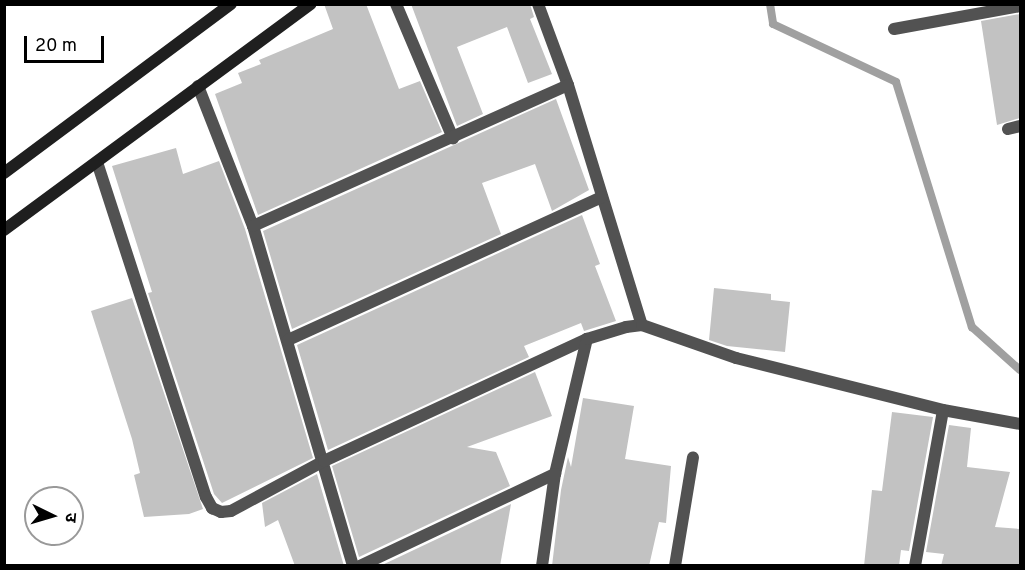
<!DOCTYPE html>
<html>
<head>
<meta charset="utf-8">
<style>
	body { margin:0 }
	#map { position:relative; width:1025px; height:570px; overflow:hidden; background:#fff; font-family:Overpass,"Noto Sans Devanagari",sans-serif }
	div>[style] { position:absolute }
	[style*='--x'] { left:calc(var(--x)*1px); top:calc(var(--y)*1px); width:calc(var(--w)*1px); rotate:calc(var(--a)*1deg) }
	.stream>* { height:8px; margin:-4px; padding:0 4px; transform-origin:4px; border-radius:4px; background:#a0a0a0 }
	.building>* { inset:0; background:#c2c2c2 }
	.minor>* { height:12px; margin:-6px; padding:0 6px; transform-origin:6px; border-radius:6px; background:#525252 }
	.secondary>* { height:12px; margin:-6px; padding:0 6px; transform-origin:6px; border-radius:6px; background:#1f1f1f }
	span { translate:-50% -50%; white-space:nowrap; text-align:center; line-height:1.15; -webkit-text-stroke:4.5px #fff; paint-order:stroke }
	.frame { position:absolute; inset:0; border:6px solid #000; pointer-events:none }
	.north { position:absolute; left:24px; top:486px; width:60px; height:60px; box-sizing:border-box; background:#fff; border:2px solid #999; border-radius:50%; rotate:95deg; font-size:16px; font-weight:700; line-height:24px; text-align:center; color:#000 }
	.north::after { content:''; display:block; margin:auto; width:21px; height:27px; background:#000; clip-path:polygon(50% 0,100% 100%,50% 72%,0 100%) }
	.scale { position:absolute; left:24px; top:36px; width:80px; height:27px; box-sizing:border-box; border:3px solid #000; border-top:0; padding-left:8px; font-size:18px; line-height:21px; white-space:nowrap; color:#000; -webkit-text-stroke:4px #fff; paint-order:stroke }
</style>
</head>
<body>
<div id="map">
	<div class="stream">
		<div style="--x:770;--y:4;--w:20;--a:81"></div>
		<div style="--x:773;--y:24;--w:136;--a:25.2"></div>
		<div style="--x:896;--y:82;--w:257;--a:72.8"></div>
		<div style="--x:972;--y:327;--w:64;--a:41.9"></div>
	</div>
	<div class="building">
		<div style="clip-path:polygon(324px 4px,366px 4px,399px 89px,420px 81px,442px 132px,258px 215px,215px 94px,242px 83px,238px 73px,261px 64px,259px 60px,333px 29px)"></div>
		<div style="clip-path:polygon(411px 4px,530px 4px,534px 17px,530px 19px,552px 74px,528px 83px,507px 27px,457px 47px,483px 114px,457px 126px)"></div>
		<div style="clip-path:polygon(1020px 14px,1020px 118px,997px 125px,981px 21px)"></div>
		<div style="clip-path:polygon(556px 99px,589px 190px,552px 211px,535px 164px,482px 183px,501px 234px,292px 329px,263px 231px)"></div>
		<div style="clip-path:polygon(176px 148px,183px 174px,219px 161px,245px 229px,313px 458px,222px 503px,214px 494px,148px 293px,152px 292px,112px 166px)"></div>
		<div style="clip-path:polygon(582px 215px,600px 264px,595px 266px,616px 321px,584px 331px,581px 323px,524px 346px,529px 357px,328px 450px,297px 345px)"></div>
		<div style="clip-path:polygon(714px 288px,771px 294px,771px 300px,790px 302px,785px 352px,727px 346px,709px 340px)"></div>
		<div style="clip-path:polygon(132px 298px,203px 509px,189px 514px,144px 517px,134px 475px,140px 473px,132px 439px,91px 311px)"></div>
		<div style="clip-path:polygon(535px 372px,552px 416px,467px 447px,496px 452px,510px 486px,359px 557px,332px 466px)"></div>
		<div style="clip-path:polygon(583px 398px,634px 406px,625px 459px,671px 466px,666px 523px,659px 522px,649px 566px,552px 566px,561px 490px,568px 457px,571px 467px)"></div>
		<div style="clip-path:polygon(892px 412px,933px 417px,909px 551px,901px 550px,899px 566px,864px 566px,872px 490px,882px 491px)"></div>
		<div style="clip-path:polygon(949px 425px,971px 428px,967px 467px,1010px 472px,995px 527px,1020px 529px,1020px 566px,941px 566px,944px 554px,926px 552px)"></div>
		<div style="clip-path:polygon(317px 474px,344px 566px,295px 566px,278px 520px,265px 527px,262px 503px)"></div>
		<div style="clip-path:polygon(511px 504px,500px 566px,380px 566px)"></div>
	</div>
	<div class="minor">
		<div style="--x:396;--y:4;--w:146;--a:67"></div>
		<div style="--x:538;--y:4;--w:86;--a:69.7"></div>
		<div style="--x:568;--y:85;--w:251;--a:72.9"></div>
		<div style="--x:894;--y:29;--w:128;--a:-10.3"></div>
		<div style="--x:198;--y:86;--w:150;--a:68.6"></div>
		<div style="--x:253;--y:226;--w:354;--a:73.6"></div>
		<div style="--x:1008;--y:129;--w:12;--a:-14"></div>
		<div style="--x:97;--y:162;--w:352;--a:72"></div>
		<div style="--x:206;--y:497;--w:13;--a:61"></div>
		<div style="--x:212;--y:508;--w:10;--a:24"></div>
		<div style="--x:221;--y:512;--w:10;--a:-6"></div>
		<div style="--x:231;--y:511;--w:106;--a:-28.3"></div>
		<div style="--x:324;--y:461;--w:290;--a:-24.9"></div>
		<div style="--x:253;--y:226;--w:345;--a:-24.1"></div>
		<div style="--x:288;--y:340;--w:345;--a:-24.5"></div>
		<div style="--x:360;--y:566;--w:216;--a:-25.3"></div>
		<div style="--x:555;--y:474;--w:139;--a:-76.7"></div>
		<div style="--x:587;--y:339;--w:41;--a:-17.1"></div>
		<div style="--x:626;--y:327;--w:16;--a:-7"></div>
		<div style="--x:642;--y:325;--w:100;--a:19.3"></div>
		<div style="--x:736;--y:358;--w:213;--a:14.1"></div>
		<div style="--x:943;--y:410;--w:78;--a:10.3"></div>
		<div style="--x:542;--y:566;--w:93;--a:-82"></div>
		<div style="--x:675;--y:566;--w:110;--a:-80.6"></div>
		<div style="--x:915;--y:566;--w:158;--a:-79.8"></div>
	</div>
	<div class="secondary">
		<div style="--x:4;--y:173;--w:283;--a:-36.7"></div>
		<div style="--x:4;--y:230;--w:381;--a:-36.4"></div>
	</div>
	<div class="frame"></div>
	<div class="north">उ</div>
	<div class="scale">20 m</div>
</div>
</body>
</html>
